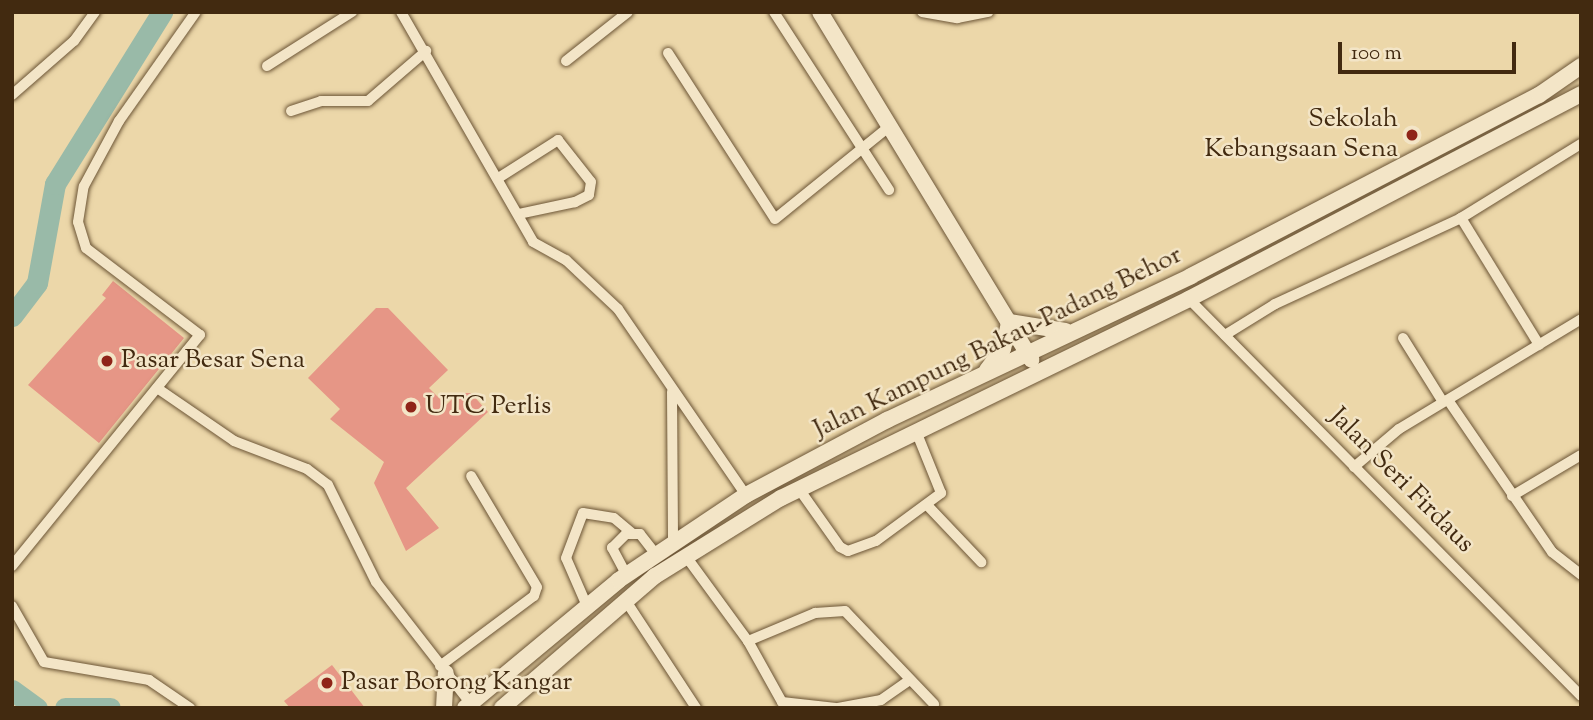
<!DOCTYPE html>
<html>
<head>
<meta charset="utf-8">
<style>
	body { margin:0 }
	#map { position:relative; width:1593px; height:720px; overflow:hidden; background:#ecd7a9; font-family:"Sorts Mill Goudy",serif }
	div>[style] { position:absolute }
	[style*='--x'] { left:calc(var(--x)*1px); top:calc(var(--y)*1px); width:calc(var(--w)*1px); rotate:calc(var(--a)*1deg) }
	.river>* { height:21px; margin:-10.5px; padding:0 10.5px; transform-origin:10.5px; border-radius:10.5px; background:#99baa8 }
	.building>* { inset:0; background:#e69686 }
	.roads { filter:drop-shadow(0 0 2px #6c5536) drop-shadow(0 0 2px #6c5536) }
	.street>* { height:10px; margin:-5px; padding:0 5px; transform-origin:5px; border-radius:5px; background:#f3e5c7 }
	.secondary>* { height:16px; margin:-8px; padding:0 8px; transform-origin:8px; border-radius:8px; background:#f3e5c7 }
	.dots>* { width:19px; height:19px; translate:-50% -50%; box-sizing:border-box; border:4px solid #f3e5c7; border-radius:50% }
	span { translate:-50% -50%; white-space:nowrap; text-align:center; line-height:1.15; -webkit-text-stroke:5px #f3e5c7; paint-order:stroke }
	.poi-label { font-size:26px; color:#422a10 }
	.right { translate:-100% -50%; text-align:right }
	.left { translate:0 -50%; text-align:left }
	.street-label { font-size:26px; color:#422a10 }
	.frame { position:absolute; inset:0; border:14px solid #422a10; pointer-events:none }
	.scale { position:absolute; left:1338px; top:42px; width:178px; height:32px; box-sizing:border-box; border:4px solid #422a10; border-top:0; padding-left:9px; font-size:21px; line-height:24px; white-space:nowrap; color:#422a10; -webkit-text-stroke:5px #f3e5c7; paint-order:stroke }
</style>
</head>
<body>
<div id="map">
	<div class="river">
		<div style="--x:12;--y:316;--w:41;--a:-52.9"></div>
		<div style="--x:37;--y:283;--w:101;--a:-79.7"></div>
		<div style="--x:55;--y:184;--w:203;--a:-58.1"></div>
		<div style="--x:12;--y:690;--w:31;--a:36"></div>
		<div style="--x:65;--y:708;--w:45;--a:0"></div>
	</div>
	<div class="building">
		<div style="clip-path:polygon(113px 281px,184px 338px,99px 443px,28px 385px,106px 298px,102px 295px)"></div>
		<div style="clip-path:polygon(376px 308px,388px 308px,448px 370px,429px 388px,446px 405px,458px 393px,471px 393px,488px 412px,406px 488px,439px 528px,406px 551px,374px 483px,384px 462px,330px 419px,340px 409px,308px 378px)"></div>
		<div style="clip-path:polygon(332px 665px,365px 708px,290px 708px,284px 701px)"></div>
	</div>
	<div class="roads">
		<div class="street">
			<div style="--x:401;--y:12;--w:265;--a:60.1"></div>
			<div style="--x:533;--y:242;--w:38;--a:29"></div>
			<div style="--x:566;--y:260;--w:71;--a:43.3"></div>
			<div style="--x:618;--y:309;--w:226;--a:55.5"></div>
			<div style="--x:774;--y:12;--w:212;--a:57.1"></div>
			<div style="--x:922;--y:12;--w:36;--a:10"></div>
			<div style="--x:957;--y:18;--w:32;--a:-11"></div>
			<div style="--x:668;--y:53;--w:197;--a:57.2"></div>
			<div style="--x:775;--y:219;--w:148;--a:-39"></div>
			<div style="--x:566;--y:61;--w:79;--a:-38.3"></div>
			<div style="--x:267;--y:66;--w:101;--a:-32.4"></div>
			<div style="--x:12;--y:95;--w:82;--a:-41.1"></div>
			<div style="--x:74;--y:41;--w:36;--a:-54"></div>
			<div style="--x:291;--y:111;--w:32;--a:-18"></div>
			<div style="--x:321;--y:101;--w:47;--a:0"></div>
			<div style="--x:368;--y:101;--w:77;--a:-40.8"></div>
			<div style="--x:500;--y:177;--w:69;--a:-32.5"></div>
			<div style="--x:558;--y:140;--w:53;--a:51.8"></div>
			<div style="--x:591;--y:182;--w:13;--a:99"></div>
			<div style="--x:589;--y:195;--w:16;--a:153"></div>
			<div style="--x:575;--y:202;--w:57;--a:167.9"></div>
			<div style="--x:1461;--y:218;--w:149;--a:58.4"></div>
			<div style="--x:1189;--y:299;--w:558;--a:45.36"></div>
			<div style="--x:1225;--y:335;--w:59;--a:-31.8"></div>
			<div style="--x:1275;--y:304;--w:205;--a:-24.8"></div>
			<div style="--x:1461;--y:218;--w:141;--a:-31.7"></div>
			<div style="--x:1403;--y:338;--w:75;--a:58"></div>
			<div style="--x:157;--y:388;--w:93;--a:34.5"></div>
			<div style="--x:234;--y:441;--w:78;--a:21"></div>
			<div style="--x:307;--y:469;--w:26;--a:37"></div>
			<div style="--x:328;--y:485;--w:108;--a:63.7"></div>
			<div style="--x:376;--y:582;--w:160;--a:52.1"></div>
			<div style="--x:672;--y:392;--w:149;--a:89.6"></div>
			<div style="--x:1448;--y:400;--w:184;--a:55.6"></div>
			<div style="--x:1552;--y:552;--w:37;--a:38"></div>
			<div style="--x:1354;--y:467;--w:59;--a:-40.2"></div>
			<div style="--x:1399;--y:429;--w:213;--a:-31.1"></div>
			<div style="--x:799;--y:489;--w:71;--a:54.7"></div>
			<div style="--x:840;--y:547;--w:9;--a:27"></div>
			<div style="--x:848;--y:551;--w:30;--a:-20"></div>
			<div style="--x:876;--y:541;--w:81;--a:-36.4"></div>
			<div style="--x:941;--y:493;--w:67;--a:-112"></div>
			<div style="--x:1512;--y:496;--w:80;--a:-30.7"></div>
			<div style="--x:927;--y:505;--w:79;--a:46.5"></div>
			<div style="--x:685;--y:555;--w:107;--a:53.8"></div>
			<div style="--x:748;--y:641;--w:73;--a:-22.7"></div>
			<div style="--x:815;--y:613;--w:30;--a:-4"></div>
			<div style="--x:845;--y:611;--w:129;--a:46.3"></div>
			<div style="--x:12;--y:566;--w:298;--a:-50.9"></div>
			<div style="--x:200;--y:335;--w:143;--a:-142.7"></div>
			<div style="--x:86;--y:248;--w:27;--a:-107"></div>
			<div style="--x:78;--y:222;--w:36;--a:-81"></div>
			<div style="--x:84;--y:186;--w:74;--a:-61.7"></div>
			<div style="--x:119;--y:121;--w:133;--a:-54.8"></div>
			<div style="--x:626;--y:574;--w:30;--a:-118"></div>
			<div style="--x:612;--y:548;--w:20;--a:-45"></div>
			<div style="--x:626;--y:534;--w:14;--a:0"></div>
			<div style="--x:640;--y:534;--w:24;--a:52"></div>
			<div style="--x:626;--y:601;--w:128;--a:56.8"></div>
			<div style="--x:12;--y:606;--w:64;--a:60.3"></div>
			<div style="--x:44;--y:662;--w:107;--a:9.7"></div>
			<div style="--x:149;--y:680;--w:50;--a:34.3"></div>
			<div style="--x:587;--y:606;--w:52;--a:-113.6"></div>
			<div style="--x:566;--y:558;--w:48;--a:-69.3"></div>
			<div style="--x:583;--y:513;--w:31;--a:9"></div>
			<div style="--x:614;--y:518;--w:23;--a:40"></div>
			<div style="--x:748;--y:641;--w:70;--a:60.9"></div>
			<div style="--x:782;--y:702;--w:54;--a:6.3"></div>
			<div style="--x:440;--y:666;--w:117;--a:-36.7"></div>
			<div style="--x:534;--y:596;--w:9;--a:-72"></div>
			<div style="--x:537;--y:587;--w:129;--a:-120.7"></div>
			<div style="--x:838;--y:708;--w:44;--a:-10.5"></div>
			<div style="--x:881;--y:700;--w:33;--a:-35"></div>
		</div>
		<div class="secondary">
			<div style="--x:820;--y:12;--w:407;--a:58.7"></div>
			<div style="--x:1009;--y:322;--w:57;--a:9.1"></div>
			<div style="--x:987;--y:370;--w:26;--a:-53"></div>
			<div style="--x:1003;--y:349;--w:28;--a:-77"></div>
			<div style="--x:444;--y:708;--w:35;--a:-87"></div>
			<div style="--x:465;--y:708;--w:200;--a:-39.7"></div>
			<div style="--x:619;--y:580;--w:153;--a:-33.8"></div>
			<div style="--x:746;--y:495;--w:160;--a:-28"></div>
			<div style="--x:887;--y:420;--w:336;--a:-25.3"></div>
			<div style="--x:1191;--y:276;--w:392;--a:-27.5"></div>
			<div style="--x:1539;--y:95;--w:51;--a:-34.6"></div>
			<div style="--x:502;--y:708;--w:202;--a:-40.8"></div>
			<div style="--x:655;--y:576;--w:148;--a:-31.8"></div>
			<div style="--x:781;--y:498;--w:454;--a:-26"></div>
			<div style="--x:1189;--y:299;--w:442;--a:-27.6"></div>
		</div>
	</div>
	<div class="dots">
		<div style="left:1412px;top:135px;background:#8f2418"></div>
		<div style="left:107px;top:361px;background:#8f2418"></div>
		<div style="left:411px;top:407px;background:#8f2418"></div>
		<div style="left:327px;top:683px;background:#8f2418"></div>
	</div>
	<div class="poi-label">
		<span class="right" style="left:1398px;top:135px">Sekolah<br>Kebangsaan Sena</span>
		<span class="left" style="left:121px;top:361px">Pasar Besar Sena</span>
		<span class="left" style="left:425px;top:407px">UTC Perlis</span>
		<span class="left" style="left:341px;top:683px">Pasar Borong Kangar</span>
	</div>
	<div class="street-label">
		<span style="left:998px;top:343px;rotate:-26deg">Jalan Kampung Bakau-Padang Behor</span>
		<span style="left:1401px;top:481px;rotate:45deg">Jalan Seri Firdaus</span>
	</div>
	<div class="frame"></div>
	<div class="scale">100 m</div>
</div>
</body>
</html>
